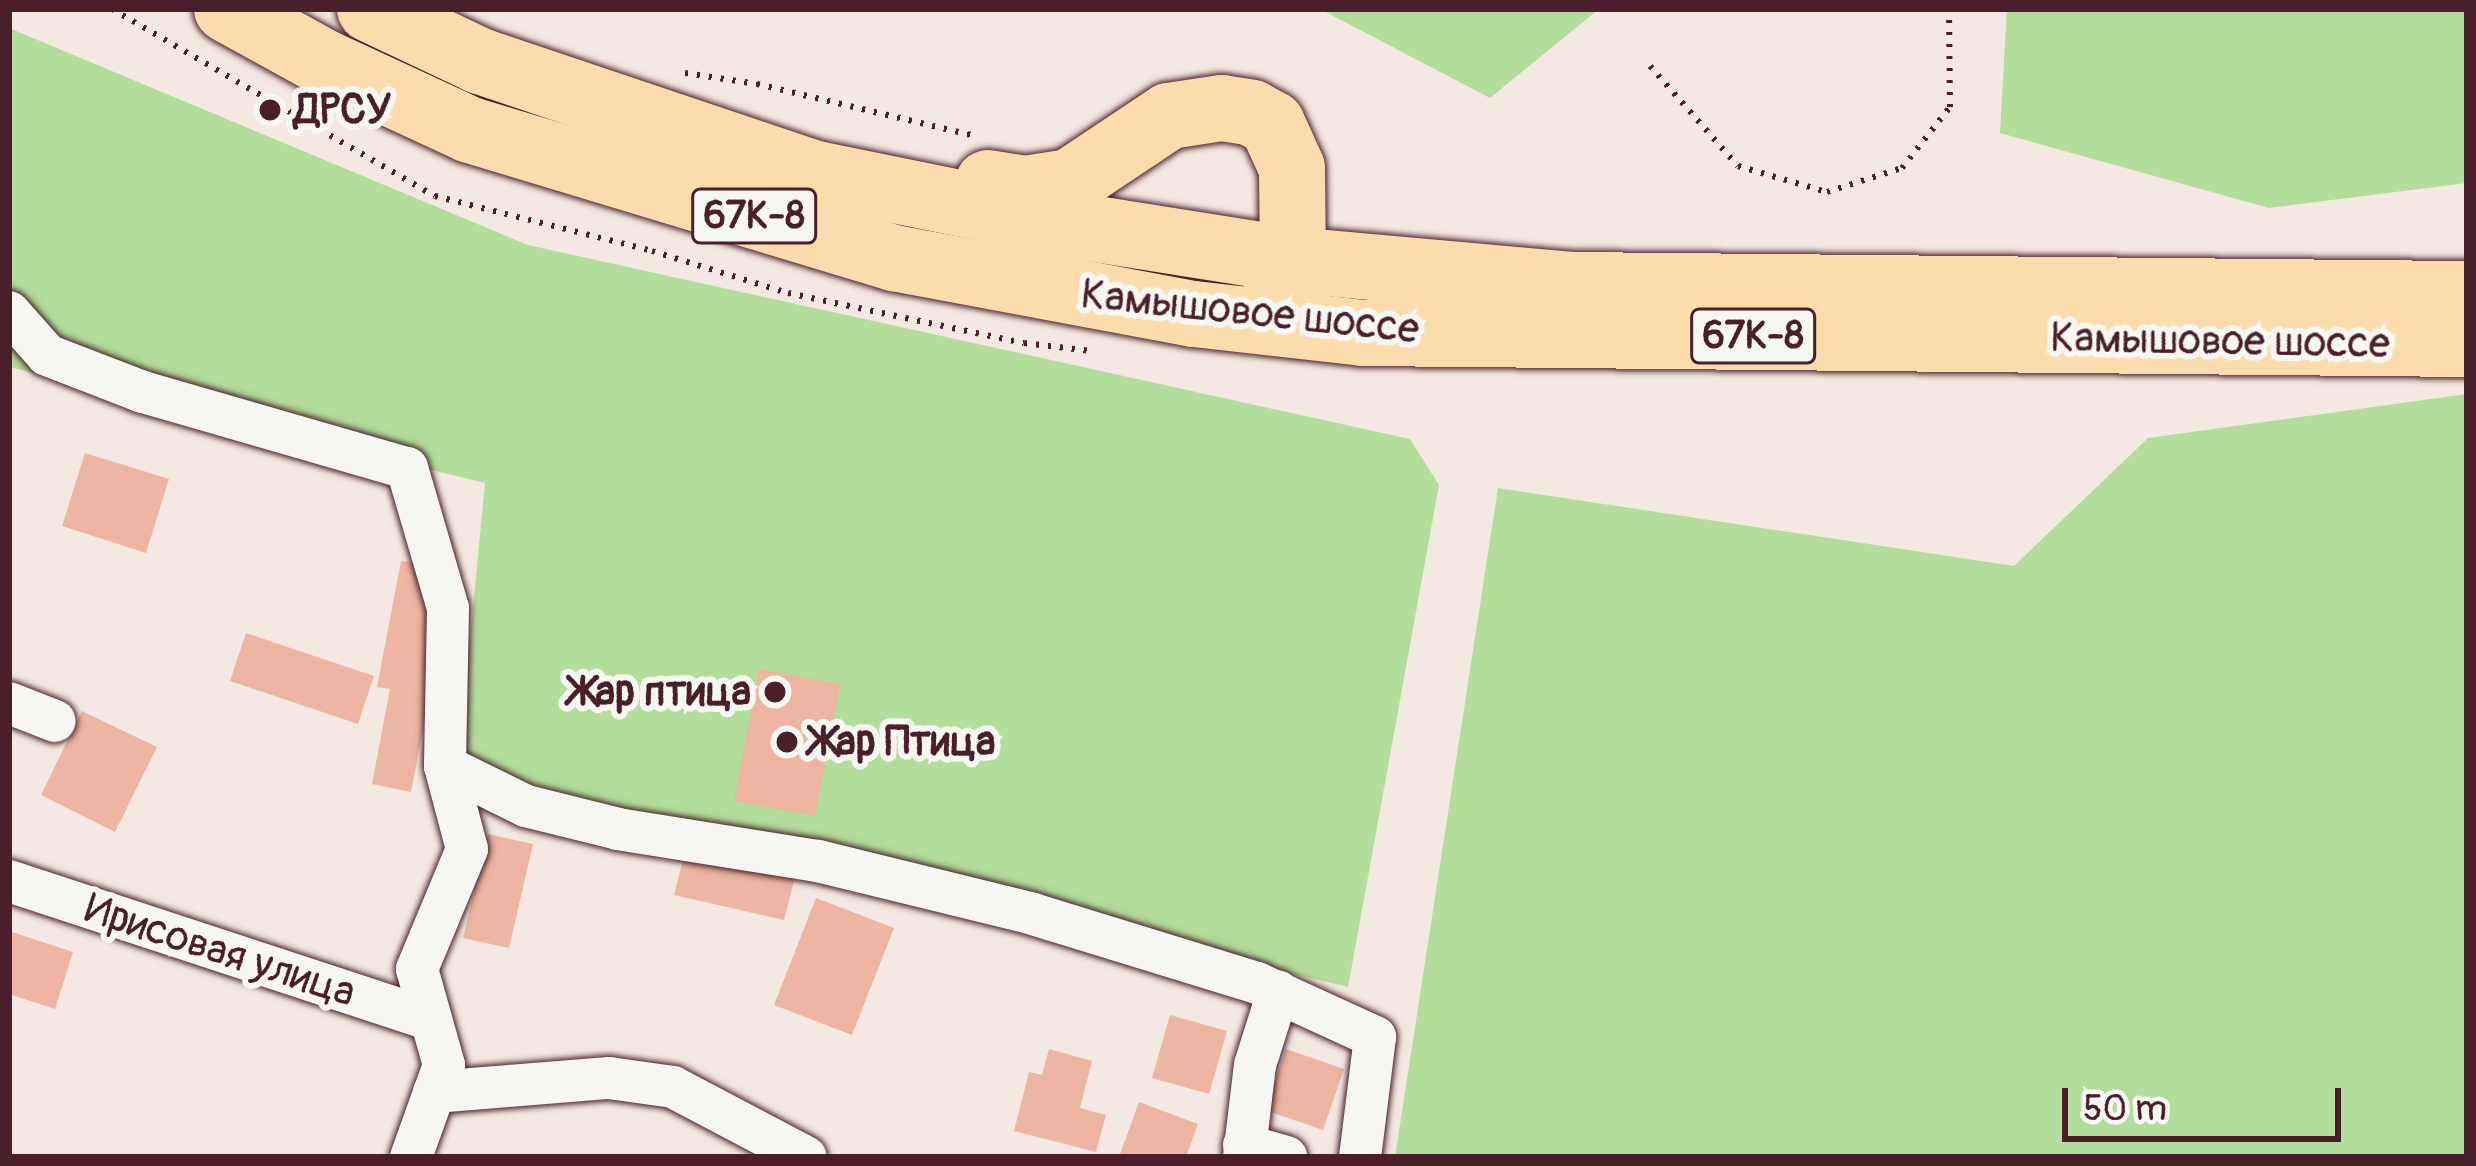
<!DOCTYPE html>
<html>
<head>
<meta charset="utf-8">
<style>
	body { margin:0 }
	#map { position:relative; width:2476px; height:1166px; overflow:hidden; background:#f4e9e2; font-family:Pangolin,sans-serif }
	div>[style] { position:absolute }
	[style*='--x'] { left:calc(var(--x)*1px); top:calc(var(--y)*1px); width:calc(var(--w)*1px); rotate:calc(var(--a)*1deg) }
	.green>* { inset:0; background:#b3dd9b }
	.building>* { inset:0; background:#edb5a2 }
	.path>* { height:6px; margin-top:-3px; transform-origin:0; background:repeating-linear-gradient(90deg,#4a1f2b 0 3px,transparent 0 12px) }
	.roads { filter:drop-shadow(0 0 3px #4a1f2b) drop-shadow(0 0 3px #4a1f2b) }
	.street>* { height:42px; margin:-21px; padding:0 21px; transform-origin:21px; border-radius:21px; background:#f6f6f2 }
	.primary>* { height:66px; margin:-33px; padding:0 33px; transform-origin:33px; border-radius:33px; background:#fcdcac }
	.dots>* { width:33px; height:33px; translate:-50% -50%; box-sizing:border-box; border:6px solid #f6f6f2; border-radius:50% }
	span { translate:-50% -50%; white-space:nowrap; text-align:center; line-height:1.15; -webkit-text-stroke:12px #f6f6f2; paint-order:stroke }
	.shield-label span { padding:3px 9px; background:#f6f6f2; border:3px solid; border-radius:9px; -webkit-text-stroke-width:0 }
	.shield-label { font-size:39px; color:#4a1f2b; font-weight:700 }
	.poi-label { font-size:42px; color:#4a1f2b; font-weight:700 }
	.left { translate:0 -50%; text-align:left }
	.right { translate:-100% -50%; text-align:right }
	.street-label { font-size:42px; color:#4a1f2b }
	.frame { position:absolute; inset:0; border:12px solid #4a1f2b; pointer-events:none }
	.scale { position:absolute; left:2062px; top:1088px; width:279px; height:54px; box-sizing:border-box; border:6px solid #4a1f2b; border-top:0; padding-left:15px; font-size:36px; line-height:42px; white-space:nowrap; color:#4a1f2b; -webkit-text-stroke:9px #f6f6f2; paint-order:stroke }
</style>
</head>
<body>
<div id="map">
	<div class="green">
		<div style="clip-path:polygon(1320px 9px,1599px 9px,1490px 98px)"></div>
		<div style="clip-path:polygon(2007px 9px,2467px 9px,2467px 183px,2269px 208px,2000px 133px)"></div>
		<div style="clip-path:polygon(9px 28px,528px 245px,1410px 439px,1439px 485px,1348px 987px,457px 773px,485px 483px,9px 367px)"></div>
		<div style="clip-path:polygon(2467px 394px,2467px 1157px,1395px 1157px,1498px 488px,2014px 566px,2148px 438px)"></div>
	</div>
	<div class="building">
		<div style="clip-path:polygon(85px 453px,169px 479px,146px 553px,62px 526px)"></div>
		<div style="clip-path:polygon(401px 561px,425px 565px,438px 650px,411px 792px,372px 784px,390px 689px,377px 687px)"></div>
		<div style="clip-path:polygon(246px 633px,374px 676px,358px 724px,230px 681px)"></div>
		<div style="clip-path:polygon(759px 669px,840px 684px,815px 816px,734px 801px)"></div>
		<div style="clip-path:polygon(82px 711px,157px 747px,115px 832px,41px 795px)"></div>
		<div style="clip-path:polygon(488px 834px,533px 844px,509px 948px,463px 938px)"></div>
		<div style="clip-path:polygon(685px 852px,795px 877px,784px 920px,674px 895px)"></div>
		<div style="clip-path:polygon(816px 898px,894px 928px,852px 1035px,774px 1005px)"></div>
		<div style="clip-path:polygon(9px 931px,73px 952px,55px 1009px,9px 994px)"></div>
		<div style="clip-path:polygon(1170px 1015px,1227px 1031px,1209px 1094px,1152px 1078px)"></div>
		<div style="clip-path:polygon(1049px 1049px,1092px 1061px,1080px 1108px,1106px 1115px,1096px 1152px,1014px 1131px,1029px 1072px,1042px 1075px)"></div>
		<div style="clip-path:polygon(1286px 1049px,1344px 1069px,1323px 1130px,1265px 1110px)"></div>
		<div style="clip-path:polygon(1139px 1102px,1198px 1124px,1186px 1157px,1119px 1157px)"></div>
	</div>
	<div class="path">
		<div style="--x:112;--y:9;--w:373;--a:30.1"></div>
		<div style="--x:435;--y:196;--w:224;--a:14.2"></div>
		<div style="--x:652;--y:251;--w:142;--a:17.2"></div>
		<div style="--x:788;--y:293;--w:241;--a:12"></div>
		<div style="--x:1024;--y:343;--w:68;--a:6.7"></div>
		<div style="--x:1650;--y:66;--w:133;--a:48.7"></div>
		<div style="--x:1738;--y:166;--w:93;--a:16.3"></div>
		<div style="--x:1827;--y:192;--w:79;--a:-17.7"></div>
		<div style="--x:1902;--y:168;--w:78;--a:-51.8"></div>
		<div style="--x:1950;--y:107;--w:98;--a:-90.6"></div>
		<div style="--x:685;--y:73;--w:73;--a:8.7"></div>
		<div style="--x:757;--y:84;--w:220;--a:13.4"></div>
	</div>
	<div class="roads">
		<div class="street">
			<div style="--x:9;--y:312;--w:57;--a:48.5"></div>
			<div style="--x:47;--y:355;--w:103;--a:21.1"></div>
			<div style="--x:143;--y:392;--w:275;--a:16.1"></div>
			<div style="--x:407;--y:468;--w:146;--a:73.7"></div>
			<div style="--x:448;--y:608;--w:158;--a:91.1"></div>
			<div style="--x:445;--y:766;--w:86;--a:75.2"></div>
			<div style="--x:467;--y:849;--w:130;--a:112.6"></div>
			<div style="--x:417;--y:969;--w:100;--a:74.3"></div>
			<div style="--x:444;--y:1065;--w:98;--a:109.7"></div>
			<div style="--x:9;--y:703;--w:49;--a:21.4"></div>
			<div style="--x:445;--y:766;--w:90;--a:26.3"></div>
			<div style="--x:526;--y:806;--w:95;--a:14"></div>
			<div style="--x:618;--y:829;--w:203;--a:9.1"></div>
			<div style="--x:818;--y:861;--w:221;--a:13.8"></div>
			<div style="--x:1033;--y:914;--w:234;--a:17.1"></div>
			<div style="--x:1257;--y:983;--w:130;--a:24.6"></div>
			<div style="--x:1375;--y:1037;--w:121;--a:97.1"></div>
			<div style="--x:9;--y:881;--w:444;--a:18.2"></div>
			<div style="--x:434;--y:1092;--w:176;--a:-4.6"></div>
			<div style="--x:609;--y:1078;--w:65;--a:8"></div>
			<div style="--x:673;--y:1087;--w:150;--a:27.8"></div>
			<div style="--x:1244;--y:1145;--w:44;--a:15.9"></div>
			<div style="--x:1244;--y:1157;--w:93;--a:-83.2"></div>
			<div style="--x:1255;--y:1065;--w:77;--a:-72.5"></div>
		</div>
		<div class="primary">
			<div style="--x:227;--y:9;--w:110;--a:28.9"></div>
			<div style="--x:323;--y:62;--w:162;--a:24.8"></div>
			<div style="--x:470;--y:130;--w:443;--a:16.8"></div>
			<div style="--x:894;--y:258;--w:305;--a:10.6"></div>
			<div style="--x:1194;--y:314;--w:171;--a:6.4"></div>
			<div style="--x:1364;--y:333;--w:1103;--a:0.57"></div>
			<div style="--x:370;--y:9;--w:122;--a:25.3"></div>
			<div style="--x:480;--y:61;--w:354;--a:18.6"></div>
			<div style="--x:816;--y:174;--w:241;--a:11.5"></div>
			<div style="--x:1052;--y:222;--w:244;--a:9"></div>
			<div style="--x:1293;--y:260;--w:280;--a:5.1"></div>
			<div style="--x:1572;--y:285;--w:895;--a:0.58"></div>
			<div style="--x:988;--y:183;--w:36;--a:9"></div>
			<div style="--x:1024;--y:189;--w:47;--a:-8.7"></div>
			<div style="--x:1070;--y:182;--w:119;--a:-33.7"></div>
			<div style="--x:1169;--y:116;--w:54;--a:-8.6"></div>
			<div style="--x:1222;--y:108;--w:30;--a:9"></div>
			<div style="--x:1252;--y:113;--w:23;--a:29"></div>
			<div style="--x:1272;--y:124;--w:48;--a:65.6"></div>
			<div style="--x:1292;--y:168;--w:92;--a:89.4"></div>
			<div style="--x:1293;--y:260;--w:39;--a:116"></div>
		</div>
	</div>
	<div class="dots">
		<div style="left:270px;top:110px;background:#4a1f2b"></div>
		<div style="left:775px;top:692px;background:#4a1f2b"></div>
		<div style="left:787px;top:742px;background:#4a1f2b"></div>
	</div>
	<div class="shield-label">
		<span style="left:754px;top:216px">67К-8</span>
		<span style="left:1753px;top:336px">67К-8</span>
	</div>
	<div class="poi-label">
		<span class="left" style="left:294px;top:110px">ДРСУ</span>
		<span class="right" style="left:751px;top:692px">Жар птица</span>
		<span class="left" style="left:811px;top:742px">Жар Птица</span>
	</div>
	<div class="street-label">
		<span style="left:1250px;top:312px;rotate:6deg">Камышовое шоссе</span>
		<span style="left:2220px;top:341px;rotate:1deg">Камышовое шоссе</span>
		<span style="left:220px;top:951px;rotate:18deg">Ирисовая улица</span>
	</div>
	<div class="frame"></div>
	<div class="scale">50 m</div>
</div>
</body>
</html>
